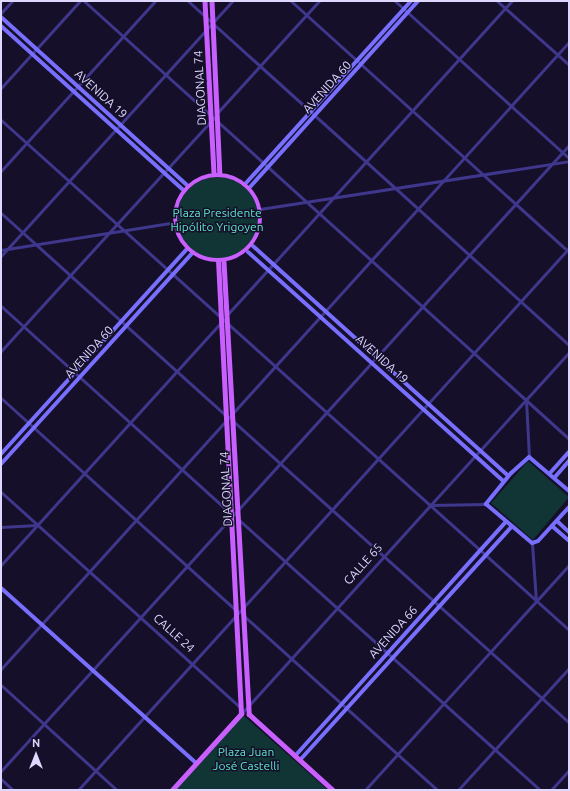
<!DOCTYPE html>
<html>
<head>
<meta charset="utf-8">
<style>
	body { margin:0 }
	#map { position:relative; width:570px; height:791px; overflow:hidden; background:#150f2a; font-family:Ubuntu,sans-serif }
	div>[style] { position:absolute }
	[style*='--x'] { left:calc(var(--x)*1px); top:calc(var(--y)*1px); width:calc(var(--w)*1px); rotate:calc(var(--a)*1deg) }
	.green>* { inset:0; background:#113435 }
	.round { border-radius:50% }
	.street>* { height:3px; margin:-1.5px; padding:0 1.5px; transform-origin:1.5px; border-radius:1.5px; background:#3e378c }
	.secondary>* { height:4px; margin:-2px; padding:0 2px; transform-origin:2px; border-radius:2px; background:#786fff }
	.primary>* { height:4.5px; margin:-2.25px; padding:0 2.25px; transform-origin:2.25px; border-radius:2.25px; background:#c95fff }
	.primary>.ring { margin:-2.25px; padding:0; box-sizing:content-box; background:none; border:4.5px solid #c95fff; border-radius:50% }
	span { translate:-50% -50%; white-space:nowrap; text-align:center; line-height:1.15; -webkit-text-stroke:3px #150f2a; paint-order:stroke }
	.street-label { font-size:12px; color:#ded8ff }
	.park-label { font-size:12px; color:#5ce7ca }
	.frame { position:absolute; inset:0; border:2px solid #ded8ff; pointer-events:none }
	.north { position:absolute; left:16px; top:735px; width:40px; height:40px; -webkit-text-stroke:3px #150f2a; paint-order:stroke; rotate:0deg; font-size:11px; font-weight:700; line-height:16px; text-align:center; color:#ded8ff }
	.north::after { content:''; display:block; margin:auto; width:14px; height:18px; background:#ded8ff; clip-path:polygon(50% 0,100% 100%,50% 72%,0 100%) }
</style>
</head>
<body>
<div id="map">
	<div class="green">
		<div class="round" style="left:177px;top:177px;width:82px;height:82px"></div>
		<div style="clip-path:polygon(528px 461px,569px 497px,533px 540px,491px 503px)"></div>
		<div style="clip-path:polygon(243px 715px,328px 790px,175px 790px)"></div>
	</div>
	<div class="street">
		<div style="--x:84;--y:1;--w:654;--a:42.08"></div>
		<div style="--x:188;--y:1;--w:513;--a:42.08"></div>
		<div style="--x:291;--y:1;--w:375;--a:42.1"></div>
		<div style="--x:395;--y:1;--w:234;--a:42.1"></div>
		<div style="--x:497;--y:1;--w:96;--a:41.6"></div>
		<div style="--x:1;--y:13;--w:16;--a:-47"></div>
		<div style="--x:1;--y:88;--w:118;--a:-47.8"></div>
		<div style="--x:218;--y:112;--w:150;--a:-47.7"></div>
		<div style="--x:1;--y:120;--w:763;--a:41.92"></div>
		<div style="--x:1;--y:171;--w:229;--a:-47.8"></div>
		<div style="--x:260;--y:209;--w:313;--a:-8.8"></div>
		<div style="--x:1;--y:213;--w:302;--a:42"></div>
		<div style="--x:1;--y:250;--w:176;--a:-9.1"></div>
		<div style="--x:1;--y:256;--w:344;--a:-47.8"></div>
		<div style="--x:1;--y:306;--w:309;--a:42.1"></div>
		<div style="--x:226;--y:316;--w:425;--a:-47.8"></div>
		<div style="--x:1;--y:351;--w:313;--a:-47.6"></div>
		<div style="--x:1;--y:398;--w:316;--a:42.1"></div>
		<div style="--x:526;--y:400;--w:57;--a:87"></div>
		<div style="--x:233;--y:421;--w:452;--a:41.9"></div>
		<div style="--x:1;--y:492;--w:323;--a:42"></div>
		<div style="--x:430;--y:505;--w:56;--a:-1"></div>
		<div style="--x:238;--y:519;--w:406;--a:41.9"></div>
		<div style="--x:1;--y:527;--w:36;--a:-3"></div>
		<div style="--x:532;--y:543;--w:58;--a:86.1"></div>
		<div style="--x:1;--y:565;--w:328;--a:-47.8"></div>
		<div style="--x:244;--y:616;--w:260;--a:42"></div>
		<div style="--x:1;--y:669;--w:846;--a:-47.83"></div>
		<div style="--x:1;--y:685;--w:156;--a:42.2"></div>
		<div style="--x:241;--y:714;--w:488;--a:-47.8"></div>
		<div style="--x:1;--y:771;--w:845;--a:-47.78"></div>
		<div style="--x:1;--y:779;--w:16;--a:43"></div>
		<div style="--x:78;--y:790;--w:731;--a:-47.83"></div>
		<div style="--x:365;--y:790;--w:304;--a:-47.8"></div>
		<div style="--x:458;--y:790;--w:165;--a:-47.7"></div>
		<div style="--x:551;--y:790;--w:27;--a:-48"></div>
	</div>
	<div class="secondary">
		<div style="--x:1;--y:17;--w:252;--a:42.1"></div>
		<div style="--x:1;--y:26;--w:246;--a:42"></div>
		<div style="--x:246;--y:183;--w:246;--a:-47.8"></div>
		<div style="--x:250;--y:187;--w:251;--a:-47.9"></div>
		<div style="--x:253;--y:246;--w:343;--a:42"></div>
		<div style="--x:248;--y:252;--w:343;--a:41.9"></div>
		<div style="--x:1;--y:454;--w:277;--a:-47.8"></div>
		<div style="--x:1;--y:464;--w:285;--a:-47.8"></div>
		<div style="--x:550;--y:473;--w:28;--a:-48"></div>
		<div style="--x:555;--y:477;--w:21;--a:-49"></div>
		<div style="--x:569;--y:491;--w:52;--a:-139.6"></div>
		<div style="--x:529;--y:457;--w:24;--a:138"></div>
		<div style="--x:511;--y:473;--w:40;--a:129"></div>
		<div style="--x:486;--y:504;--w:60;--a:40.3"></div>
		<div style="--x:532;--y:543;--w:6;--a:-18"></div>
		<div style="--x:538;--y:541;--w:46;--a:-47.6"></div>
		<div style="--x:557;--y:521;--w:16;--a:43"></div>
		<div style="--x:552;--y:526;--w:23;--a:41"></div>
		<div style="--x:1;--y:588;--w:262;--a:41.9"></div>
		<div style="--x:295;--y:756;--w:315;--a:-48"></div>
		<div style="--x:300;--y:760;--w:314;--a:-47.8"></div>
	</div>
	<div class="primary">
		<div style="--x:205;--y:1;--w:173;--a:87"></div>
		<div style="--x:212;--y:1;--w:173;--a:87.4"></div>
		<div class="ring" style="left:175px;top:175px;width:81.5px;height:81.5px"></div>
		<div style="--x:224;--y:262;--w:453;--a:86.8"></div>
		<div style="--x:249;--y:714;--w:113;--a:42.1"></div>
		<div style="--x:172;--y:790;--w:103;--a:-47.8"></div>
		<div style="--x:241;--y:714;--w:453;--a:-92.9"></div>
	</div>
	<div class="street-label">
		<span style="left:327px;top:87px;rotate:-48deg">AVENIDA 60</span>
		<span style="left:200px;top:88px;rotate:-93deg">DIAGONAL 74</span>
		<span style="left:101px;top:94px;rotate:42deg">AVENIDA 19</span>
		<span style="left:89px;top:352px;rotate:-48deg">AVENIDA 60</span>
		<span style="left:382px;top:359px;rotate:42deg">AVENIDA 19</span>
		<span style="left:226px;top:489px;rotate:-93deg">DIAGONAL 74</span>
		<span style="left:363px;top:564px;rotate:-48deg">CALLE 65</span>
		<span style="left:393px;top:632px;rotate:-48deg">AVENIDA 66</span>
		<span style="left:174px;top:633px;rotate:42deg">CALLE 24</span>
	</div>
	<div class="park-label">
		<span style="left:217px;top:220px">Plaza Presidente<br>Hipólito Yrigoyen</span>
		<span style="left:246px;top:759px">Plaza Juan<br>José Castelli</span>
	</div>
	<div class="frame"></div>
	<div class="north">N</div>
</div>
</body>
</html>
